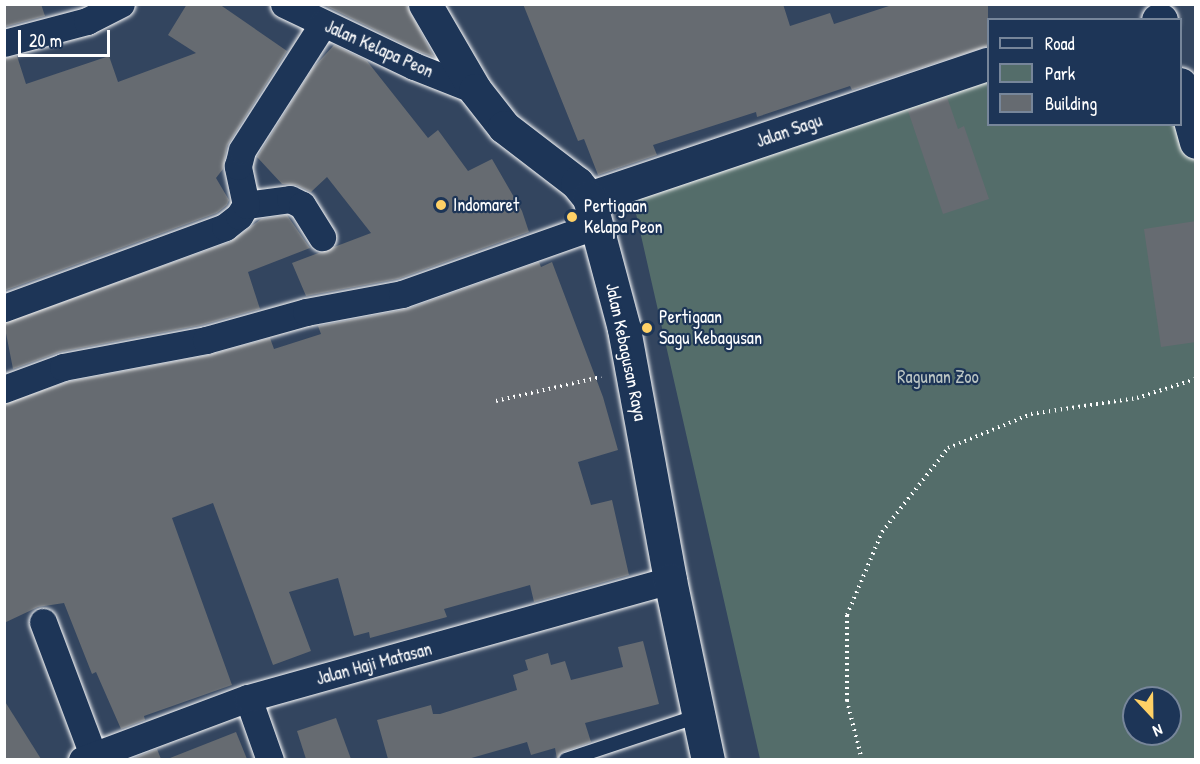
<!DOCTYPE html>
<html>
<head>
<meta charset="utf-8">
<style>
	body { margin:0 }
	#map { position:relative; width:1200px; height:764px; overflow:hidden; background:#33455f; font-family:"Patrick Hand",sans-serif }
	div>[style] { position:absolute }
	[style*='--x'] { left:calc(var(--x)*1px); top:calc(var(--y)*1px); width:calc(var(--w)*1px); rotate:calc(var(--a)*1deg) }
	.green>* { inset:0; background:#546d6a }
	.building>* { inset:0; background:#666b71 }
	.path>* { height:4px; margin-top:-2px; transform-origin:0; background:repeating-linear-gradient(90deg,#fff 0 1.5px,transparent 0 6px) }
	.roads { filter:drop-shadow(0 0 2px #fff) drop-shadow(0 0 2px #fff) }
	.service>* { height:14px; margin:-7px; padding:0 7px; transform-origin:7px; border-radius:7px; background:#1d3557 }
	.minor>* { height:27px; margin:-13.5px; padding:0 13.5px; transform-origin:13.5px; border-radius:13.5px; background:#1d3557 }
	.tertiary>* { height:33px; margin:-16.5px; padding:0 16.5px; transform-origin:16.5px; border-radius:16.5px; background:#1d3557 }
	.secondary>* { height:33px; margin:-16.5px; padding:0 16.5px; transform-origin:16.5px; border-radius:16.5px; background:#1d3557 }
	.dots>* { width:16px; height:16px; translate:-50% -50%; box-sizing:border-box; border:3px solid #1d3557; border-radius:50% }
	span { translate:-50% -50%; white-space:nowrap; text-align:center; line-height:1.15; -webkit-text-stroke:4.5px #1d3557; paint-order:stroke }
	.street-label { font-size:18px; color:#fff }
	.poi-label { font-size:18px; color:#fff }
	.left { translate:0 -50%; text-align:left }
	.park-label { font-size:18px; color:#bbc5c3 }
	.frame { position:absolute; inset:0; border:6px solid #fff; pointer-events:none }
	.legend { position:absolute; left:987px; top:18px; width:195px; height:108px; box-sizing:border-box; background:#1d3557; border:2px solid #77869a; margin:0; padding:8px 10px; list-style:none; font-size:18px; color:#fff }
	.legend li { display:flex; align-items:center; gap:12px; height:30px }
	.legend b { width:30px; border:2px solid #77869a }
	.north { position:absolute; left:1122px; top:686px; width:60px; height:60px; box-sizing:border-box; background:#1d3557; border:2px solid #77869a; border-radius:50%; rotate:158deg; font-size:16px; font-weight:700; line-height:24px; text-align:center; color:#fff }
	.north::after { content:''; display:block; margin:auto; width:21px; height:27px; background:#ffd166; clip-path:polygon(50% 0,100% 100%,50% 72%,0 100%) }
	.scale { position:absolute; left:18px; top:30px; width:92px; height:27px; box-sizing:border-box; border:3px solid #fff; border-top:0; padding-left:8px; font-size:18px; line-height:21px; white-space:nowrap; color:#fff; -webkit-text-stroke:4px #1d3557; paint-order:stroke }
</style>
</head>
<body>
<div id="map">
	<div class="green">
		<div style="clip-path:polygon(evenodd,988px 76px,988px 124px,1180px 124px,1181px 103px,1196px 163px,1195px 759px,760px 759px,632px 196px,988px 76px,1134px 698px,1170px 698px,1170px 734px,1134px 734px,1134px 698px)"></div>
	</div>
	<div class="building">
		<div style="clip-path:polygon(4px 4px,41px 4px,45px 16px,4px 27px)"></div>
		<div style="clip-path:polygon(187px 4px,219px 4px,287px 51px,227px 146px,223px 169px,216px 178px,229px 200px,227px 205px,217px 213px,4px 291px,4px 58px,17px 56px,26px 84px,109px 56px,118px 82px,196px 53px,168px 35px)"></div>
		<div style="clip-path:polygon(322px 4px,406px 4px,434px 57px,420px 52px)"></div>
		<div style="clip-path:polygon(523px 4px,783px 4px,790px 26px,830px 13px,834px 24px,895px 4px,988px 4px,988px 46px,852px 90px,850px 86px,757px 117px,756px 112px,653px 145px,657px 155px,598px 175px,584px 139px,578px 141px)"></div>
		<div style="clip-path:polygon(334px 45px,367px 61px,428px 138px,438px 130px,468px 171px,492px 159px,522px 211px,529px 232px,398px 279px,306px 296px,292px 263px,371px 233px,327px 177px,311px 192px,296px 185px,282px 184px,257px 157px,313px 68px)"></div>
		<div style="clip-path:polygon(947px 97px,958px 129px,964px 126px,989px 199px,943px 214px,908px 111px)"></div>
		<div style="clip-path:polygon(287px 215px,310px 248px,248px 272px,260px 309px,202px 325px,60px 352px,13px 369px,4px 323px,230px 242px,261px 219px)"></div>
		<div style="clip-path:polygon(1196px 221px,1196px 342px,1161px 347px,1144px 229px)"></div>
		<div style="clip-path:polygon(539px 262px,541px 267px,552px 262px,603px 397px,618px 450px,578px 462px,591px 505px,612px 500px,629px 575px,534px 602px,530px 585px,444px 609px,447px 617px,370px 638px,369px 632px,354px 636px,338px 578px,289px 592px,311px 651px,273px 665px,213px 503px,172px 518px,232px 685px,144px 716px,145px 720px,121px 729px,96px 672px,92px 674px,64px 603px,38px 607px,4px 623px,4px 404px,67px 382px,209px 355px,270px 338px,274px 349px,321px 334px,318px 326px,407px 309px)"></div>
		<div style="clip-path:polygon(643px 641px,659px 704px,585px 723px,591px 742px,563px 752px,557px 759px,555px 748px,531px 755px,527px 742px,468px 759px,388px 759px,377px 720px,431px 705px,433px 714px,440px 714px,517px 690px,513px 675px,528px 670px,525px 660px,548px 653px,551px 665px,565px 661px,571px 680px,623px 667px,618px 647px)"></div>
		<div style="clip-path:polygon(4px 700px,41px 759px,4px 759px)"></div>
		<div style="clip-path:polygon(336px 718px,351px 759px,306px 759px,297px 731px)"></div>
		<div style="clip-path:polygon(236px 732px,247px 759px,170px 759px,170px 758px)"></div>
		<div style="clip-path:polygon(157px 749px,161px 759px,134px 758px)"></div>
	</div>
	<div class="path">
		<div style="--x:496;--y:401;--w:108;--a:-12.9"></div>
		<div style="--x:862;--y:760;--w:61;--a:-104.3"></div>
		<div style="--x:847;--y:701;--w:86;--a:-90"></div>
		<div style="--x:847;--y:615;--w:90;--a:-67.1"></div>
		<div style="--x:882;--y:532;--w:107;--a:-51.8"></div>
		<div style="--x:948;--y:448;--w:90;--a:-22.3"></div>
		<div style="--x:1031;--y:414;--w:107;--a:-8.6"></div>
		<div style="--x:1137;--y:398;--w:62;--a:-17.9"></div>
	</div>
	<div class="roads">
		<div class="service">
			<div style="--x:566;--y:760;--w:139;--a:-18.4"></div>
		</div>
		<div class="minor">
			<div style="--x:284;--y:4;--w:144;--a:25.5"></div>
			<div style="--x:414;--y:66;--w:66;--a:21.5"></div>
			<div style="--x:4;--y:43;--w:86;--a:-14.8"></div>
			<div style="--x:87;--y:21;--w:38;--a:-27"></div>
			<div style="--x:246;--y:205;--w:44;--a:-7.8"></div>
			<div style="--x:290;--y:199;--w:13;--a:27"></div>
			<div style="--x:302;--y:205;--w:38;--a:58"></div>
			<div style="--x:4;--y:308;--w:235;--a:-20.1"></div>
			<div style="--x:225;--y:227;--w:18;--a:-38"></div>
			<div style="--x:239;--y:216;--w:13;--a:-58"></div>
			<div style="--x:246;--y:205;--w:40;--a:-102"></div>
			<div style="--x:238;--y:166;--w:16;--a:-76"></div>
			<div style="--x:242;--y:150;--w:150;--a:-57.3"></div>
			<div style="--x:4;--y:389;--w:63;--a:-20.4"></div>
			<div style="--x:63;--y:367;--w:146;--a:-10.7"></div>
			<div style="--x:206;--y:340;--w:104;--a:-15.6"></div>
			<div style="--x:306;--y:312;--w:98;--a:-10.6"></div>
			<div style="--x:402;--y:294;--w:207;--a:-19.5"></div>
			<div style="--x:43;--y:622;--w:142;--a:69.4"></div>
			<div style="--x:248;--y:698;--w:66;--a:70.5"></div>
			<div style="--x:82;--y:760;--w:177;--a:-20.5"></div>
			<div style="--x:248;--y:698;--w:438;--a:-15.6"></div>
		</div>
		<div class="tertiary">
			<div style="--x:1158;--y:20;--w:3;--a:0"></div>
			<div style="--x:1180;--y:84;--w:60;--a:74.6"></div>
			<div style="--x:589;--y:198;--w:421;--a:-18.6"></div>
		</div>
		<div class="secondary">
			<div style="--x:425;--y:4;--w:99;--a:59.8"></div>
			<div style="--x:475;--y:90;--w:47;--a:51.9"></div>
			<div style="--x:504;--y:127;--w:92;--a:37.5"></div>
			<div style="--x:577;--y:183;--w:19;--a:51"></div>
			<div style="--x:589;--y:198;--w:136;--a:75"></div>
			<div style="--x:624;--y:329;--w:255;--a:79.6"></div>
			<div style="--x:670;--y:580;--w:184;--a:78.1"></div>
		</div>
	</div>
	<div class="dots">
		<div style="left:441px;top:205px;background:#ffd166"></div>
		<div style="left:572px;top:217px;background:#ffd166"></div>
		<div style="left:647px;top:328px;background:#ffd166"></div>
	</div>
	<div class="street-label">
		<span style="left:379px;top:49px;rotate:24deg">Jalan Kelapa Peon</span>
		<span style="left:789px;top:131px;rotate:-19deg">Jalan Sagu</span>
		<span style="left:626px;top:352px;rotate:78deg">Jalan Kebagusan Raya</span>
		<span style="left:374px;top:664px;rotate:-15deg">Jalan Haji Matasan</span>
	</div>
	<div class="poi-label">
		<span class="left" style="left:453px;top:205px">Indomaret</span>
		<span class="left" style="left:584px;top:217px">Pertigaan<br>Kelapa Peon</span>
		<span class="left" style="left:659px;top:328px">Pertigaan<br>Sagu Kebagusan</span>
	</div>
	<div class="park-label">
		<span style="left:938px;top:377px">Ragunan Zoo</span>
	</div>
	<div class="frame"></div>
	<ul class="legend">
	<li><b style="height:8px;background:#1d3557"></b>Road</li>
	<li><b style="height:16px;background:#546d6a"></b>Park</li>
	<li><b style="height:16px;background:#666b71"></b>Building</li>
	</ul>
	<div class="north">N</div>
	<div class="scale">20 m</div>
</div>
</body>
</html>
